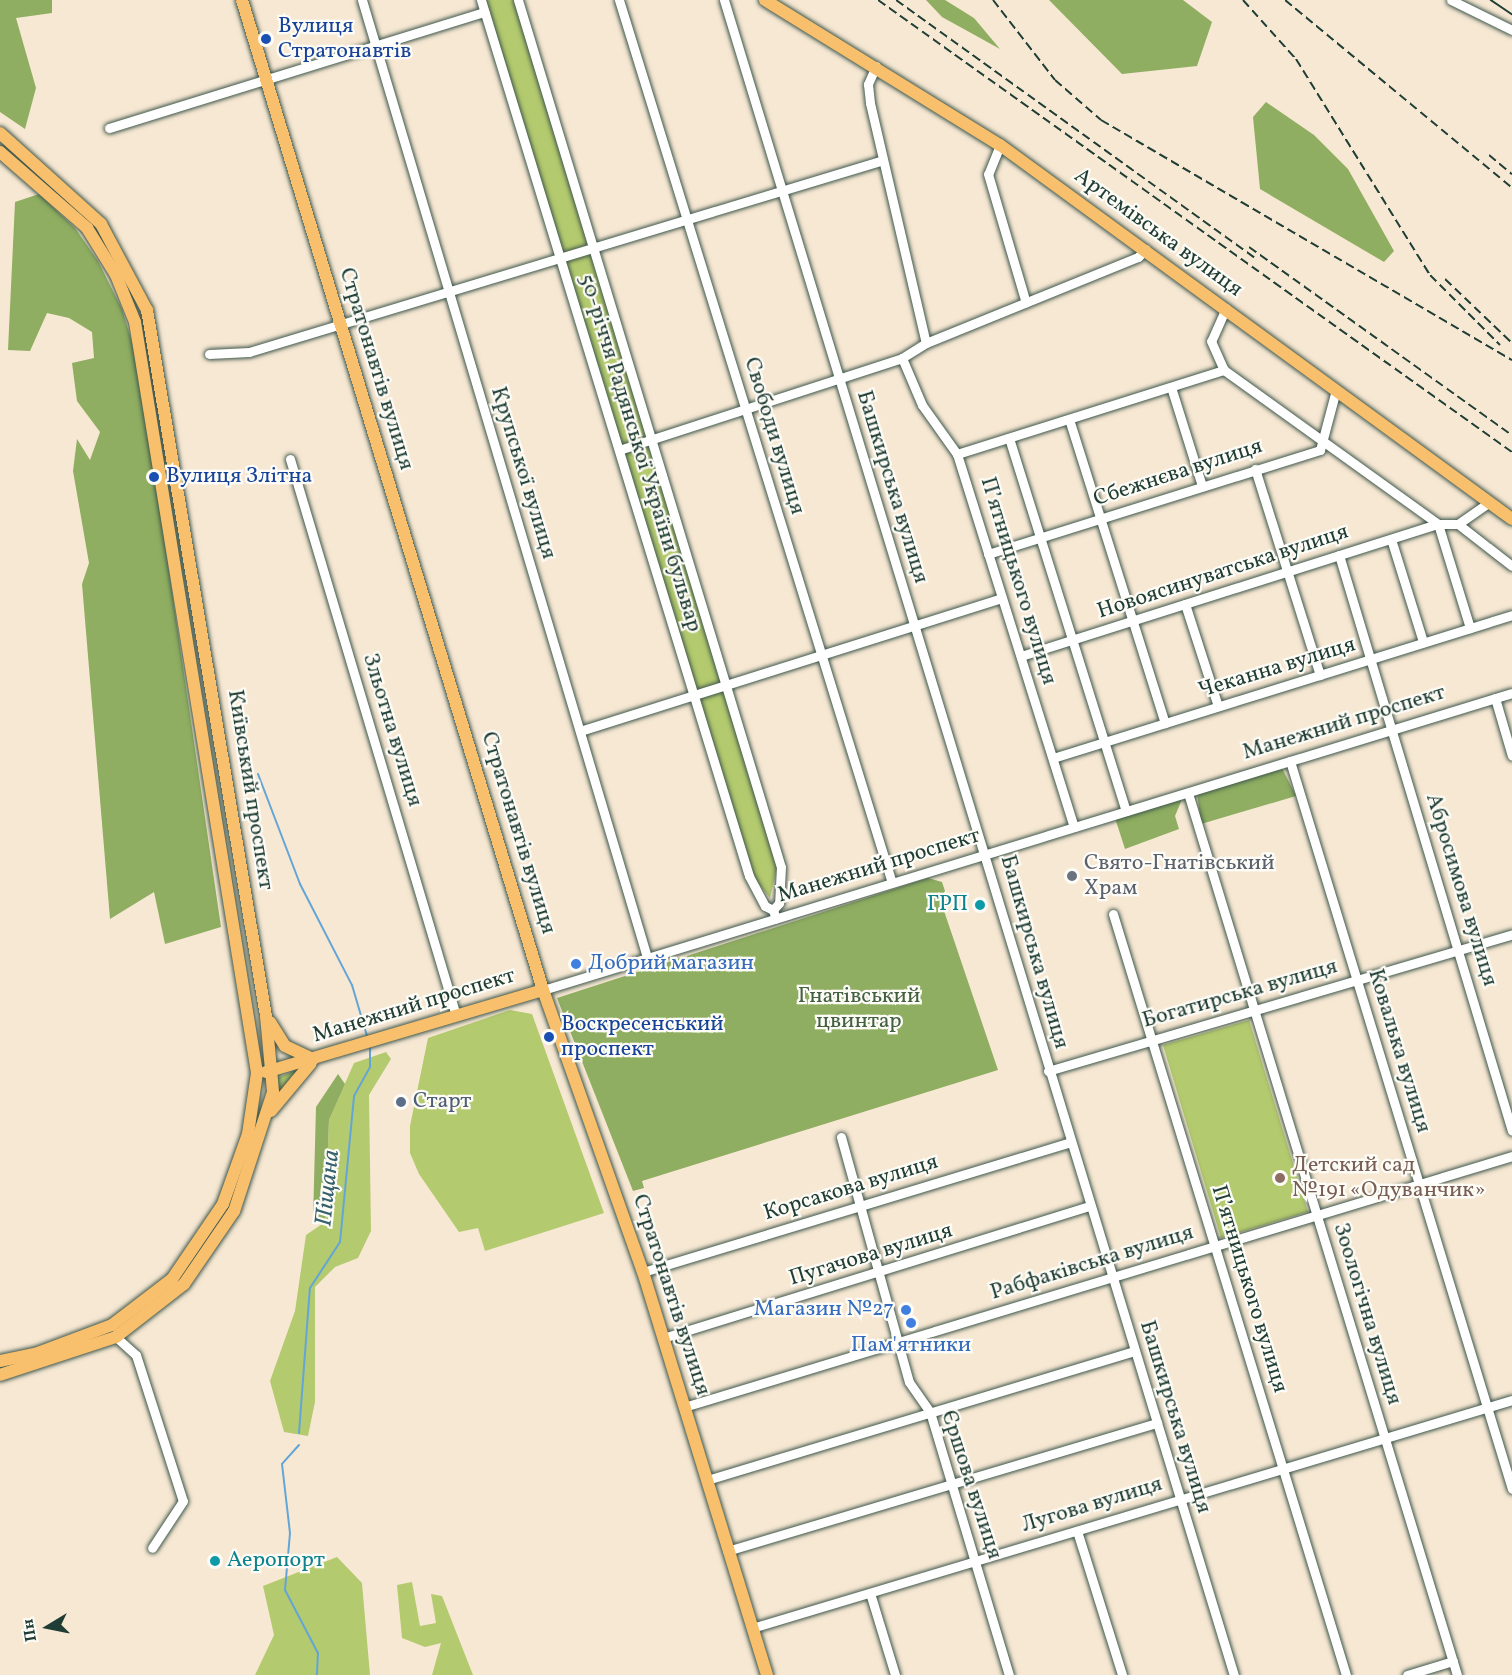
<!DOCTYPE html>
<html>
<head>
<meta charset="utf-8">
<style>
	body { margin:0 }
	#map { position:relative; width:1512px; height:1675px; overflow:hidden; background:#f7e8d3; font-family:Vollkorn,serif }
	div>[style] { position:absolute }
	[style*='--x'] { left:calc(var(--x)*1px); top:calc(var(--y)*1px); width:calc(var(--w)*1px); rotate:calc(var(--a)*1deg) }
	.green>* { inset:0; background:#b4ca6e }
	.forest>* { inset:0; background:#8fae61 }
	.stream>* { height:2px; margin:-1px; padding:0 1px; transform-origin:1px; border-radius:1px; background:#64a5d7 }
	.roads { filter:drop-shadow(0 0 2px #3f574c) drop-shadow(0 0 2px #3f574c) }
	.minor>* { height:9px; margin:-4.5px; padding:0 4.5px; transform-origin:4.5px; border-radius:4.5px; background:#fff }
	.major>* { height:12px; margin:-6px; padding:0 6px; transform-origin:6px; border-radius:6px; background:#f8bf6c }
	.tram>* { height:1.5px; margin:-0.75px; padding:0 0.75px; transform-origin:0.75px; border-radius:0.75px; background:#1f3d34 }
	.rail>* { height:2px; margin-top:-1px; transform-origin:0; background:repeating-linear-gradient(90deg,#1f3d34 0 9px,transparent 0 13.5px) }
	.dots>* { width:16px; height:16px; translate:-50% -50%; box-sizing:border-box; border:3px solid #fdfcf7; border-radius:50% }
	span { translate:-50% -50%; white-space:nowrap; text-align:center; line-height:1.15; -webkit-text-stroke:4.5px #fdfcf7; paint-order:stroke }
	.transit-label { font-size:22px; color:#164399 }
	.left { translate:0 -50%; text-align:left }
	.street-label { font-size:22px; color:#1f3d34 }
	.worship-label { font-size:22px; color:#5b616d }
	.culture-label { font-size:22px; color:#0d838f }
	.right { translate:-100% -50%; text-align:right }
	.shop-label { font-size:22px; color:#366cbe }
	.park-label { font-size:22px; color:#446042 }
	.service-label { font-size:22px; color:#4e5e75 }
	.education-label { font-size:22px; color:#785e54 }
	.water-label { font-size:24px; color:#37616d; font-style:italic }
	.north { position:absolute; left:18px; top:1597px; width:60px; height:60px; -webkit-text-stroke:4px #fdfcf7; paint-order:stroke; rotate:260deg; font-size:16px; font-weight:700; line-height:24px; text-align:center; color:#1f3d34 }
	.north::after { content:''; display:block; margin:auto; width:21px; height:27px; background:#1f3d34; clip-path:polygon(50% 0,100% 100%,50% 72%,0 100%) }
</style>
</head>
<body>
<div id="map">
	<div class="green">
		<div style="clip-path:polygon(484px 0,514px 0,777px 867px,770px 898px,751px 874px)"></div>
		<div style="clip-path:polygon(510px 1010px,532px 1014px,604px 1213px,485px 1251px,478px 1228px,459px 1232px,419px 1174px,410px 1153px,410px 1126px,428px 1038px)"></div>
		<div style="clip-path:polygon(1249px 1020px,1308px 1212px,1221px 1238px,1163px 1045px)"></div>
		<div style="clip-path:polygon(386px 1052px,391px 1059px,369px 1095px,371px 1231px,358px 1258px,335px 1267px,315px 1287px,315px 1402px,308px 1436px,284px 1432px,270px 1381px,295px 1311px,306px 1235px,325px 1222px,329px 1120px,354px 1063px)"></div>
		<div style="clip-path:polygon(298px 1069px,289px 1080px,277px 1096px,277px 1078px)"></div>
		<div style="clip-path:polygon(337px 1557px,362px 1583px,370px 1675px,255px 1675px,274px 1635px,263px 1586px)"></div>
		<div style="clip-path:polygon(412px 1582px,420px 1626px,436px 1623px,431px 1594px,442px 1596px,473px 1675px,432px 1675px,441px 1643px,425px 1647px,402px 1638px,397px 1585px)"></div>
	</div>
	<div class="forest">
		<div style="clip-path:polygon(0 0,52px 0,52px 13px,16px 18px,36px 88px,25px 129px,0 112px)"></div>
		<div style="clip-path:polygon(926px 0,945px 0,974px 18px,1000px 49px,942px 17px)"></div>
		<div style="clip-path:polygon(1049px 0,1183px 0,1212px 22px,1197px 66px,1122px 74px)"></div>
		<div style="clip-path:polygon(1266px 102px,1314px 135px,1348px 169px,1394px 251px,1384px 262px,1260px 189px,1253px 117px)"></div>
		<div style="clip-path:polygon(39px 194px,75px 228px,98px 261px,122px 309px,139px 365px,221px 927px,165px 944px,154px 892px,110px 919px,82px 584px,89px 563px,73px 471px,77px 439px,90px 460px,100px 432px,77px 401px,72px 363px,94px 358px,92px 332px,69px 318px,47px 313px,30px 351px,8px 350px,15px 202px)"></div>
		<div style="clip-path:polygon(1282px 768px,1296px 796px,1201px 824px,1197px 792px)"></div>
		<div style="clip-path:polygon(1183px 797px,1175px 816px,1179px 829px,1125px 849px,1115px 818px)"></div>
		<div style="clip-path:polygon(928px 878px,942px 882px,949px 903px,942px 905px,998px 1070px,642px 1181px,644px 1188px,633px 1191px,557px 998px)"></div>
		<div style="clip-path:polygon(338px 1074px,345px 1084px,329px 1120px,325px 1222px,313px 1220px,316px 1107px)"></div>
	</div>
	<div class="stream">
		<div style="--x:258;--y:774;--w:118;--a:69.1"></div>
		<div style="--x:300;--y:884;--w:114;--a:62.8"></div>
		<div style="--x:352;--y:985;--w:53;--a:73.6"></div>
		<div style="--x:299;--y:1433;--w:145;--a:-85.7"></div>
		<div style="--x:310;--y:1288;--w:55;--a:-56.9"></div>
		<div style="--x:340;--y:1242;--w:147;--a:-84.5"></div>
		<div style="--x:354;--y:1096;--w:33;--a:-61"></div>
		<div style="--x:370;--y:1067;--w:19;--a:-90"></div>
		<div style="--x:299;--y:1445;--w:25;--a:132"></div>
		<div style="--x:282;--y:1464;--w:69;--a:83.4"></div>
		<div style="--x:290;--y:1533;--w:57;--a:95"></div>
		<div style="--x:285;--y:1590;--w:71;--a:62.4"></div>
		<div style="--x:318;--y:1653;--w:22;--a:93"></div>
	</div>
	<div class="roads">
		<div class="minor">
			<div style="--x:362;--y:0;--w:999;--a:73.42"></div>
			<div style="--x:481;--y:0;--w:916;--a:72.99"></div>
			<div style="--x:749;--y:876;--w:34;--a:62"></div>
			<div style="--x:765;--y:906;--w:9;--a:27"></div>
			<div style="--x:518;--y:0;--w:906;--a:73.13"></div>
			<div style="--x:781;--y:867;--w:36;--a:93"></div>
			<div style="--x:779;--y:903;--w:9;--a:131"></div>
			<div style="--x:773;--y:910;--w:9;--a:72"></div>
			<div style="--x:619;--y:0;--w:924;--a:72.82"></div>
			<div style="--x:724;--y:0;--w:1751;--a:73.07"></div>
			<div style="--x:1451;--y:0;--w:68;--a:26.2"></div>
			<div style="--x:876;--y:66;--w:20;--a:114"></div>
			<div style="--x:868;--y:84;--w:19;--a:84"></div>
			<div style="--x:870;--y:103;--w:246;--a:76.9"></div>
			<div style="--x:109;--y:128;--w:393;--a:-17.2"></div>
			<div style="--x:1000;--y:145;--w:31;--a:112"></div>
			<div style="--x:988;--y:174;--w:134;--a:73.6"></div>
			<div style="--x:1226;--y:308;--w:36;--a:114"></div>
			<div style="--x:1211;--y:341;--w:32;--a:66"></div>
			<div style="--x:1224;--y:370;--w:264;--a:35.7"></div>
			<div style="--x:209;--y:354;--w:40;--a:-2.9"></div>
			<div style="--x:249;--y:352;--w:659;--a:-16.84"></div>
			<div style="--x:902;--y:358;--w:51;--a:66.9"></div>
			<div style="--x:922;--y:405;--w:60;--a:54.5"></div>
			<div style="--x:957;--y:454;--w:391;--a:72.6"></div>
			<div style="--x:1171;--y:387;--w:104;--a:72.6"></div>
			<div style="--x:1069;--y:419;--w:319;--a:72.5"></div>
			<div style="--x:1009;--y:438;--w:391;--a:72.6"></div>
			<div style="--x:619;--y:450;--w:298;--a:-18"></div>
			<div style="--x:902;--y:358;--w:28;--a:-32"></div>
			<div style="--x:926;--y:343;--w:229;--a:-22.1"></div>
			<div style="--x:1138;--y:257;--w:11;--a:-45"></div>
			<div style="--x:957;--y:454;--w:280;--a:-17.5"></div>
			<div style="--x:290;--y:459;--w:577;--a:73.39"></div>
			<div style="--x:1255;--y:469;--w:216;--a:72.5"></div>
			<div style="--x:1438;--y:524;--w:109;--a:72.9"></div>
			<div style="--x:1458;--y:524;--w:38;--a:-35"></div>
			<div style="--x:1391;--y:539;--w:108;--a:72.7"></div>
			<div style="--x:988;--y:554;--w:348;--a:-17.4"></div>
			<div style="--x:1320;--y:450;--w:62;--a:-75.1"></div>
			<div style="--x:1339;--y:555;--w:601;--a:73.28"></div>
			<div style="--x:1185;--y:604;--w:107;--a:72.1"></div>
			<div style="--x:1021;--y:656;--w:437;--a:-17.6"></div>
			<div style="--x:1438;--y:524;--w:20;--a:0"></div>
			<div style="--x:1458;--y:524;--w:68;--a:37.9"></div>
			<div style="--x:1495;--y:698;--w:60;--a:73.7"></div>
			<div style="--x:580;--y:731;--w:442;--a:-17.5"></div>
			<div style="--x:1053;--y:758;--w:481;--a:-17.3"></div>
			<div style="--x:1290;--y:761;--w:761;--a:73.04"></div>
			<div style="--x:1188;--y:793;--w:922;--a:73.04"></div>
			<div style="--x:1113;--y:914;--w:796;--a:72.98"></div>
			<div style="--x:543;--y:990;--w:1013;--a:-17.04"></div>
			<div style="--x:1048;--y:1071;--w:484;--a:-16.4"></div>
			<div style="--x:841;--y:1137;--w:254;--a:74.5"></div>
			<div style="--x:909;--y:1382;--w:37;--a:55"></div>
			<div style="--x:930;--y:1412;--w:275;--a:73.3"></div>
			<div style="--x:643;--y:1272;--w:446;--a:-16.9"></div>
			<div style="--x:116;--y:1337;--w:27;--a:42"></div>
			<div style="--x:136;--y:1355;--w:153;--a:72.2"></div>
			<div style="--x:183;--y:1501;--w:56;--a:123.4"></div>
			<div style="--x:663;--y:1338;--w:447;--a:-17.2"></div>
			<div style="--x:684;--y:1407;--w:865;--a:-16.86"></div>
			<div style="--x:707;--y:1480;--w:446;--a:-16.8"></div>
			<div style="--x:1077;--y:1531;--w:151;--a:72.6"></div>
			<div style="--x:727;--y:1551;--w:449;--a:-16.6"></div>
			<div style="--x:870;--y:1593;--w:86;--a:73"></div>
			<div style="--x:752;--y:1628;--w:793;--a:-16.7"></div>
			<div style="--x:1407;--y:1675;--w:48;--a:-16.9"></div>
		</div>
		<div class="major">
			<div style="--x:242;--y:0;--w:1035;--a:73.09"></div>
			<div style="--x:543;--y:990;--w:299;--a:70.5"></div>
			<div style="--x:643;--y:1272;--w:422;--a:72.9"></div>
			<div style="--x:765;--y:0;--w:276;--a:31.7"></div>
			<div style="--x:1000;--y:145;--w:634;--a:36.15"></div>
			<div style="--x:0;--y:133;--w:136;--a:42"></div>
			<div style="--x:101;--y:224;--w:98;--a:61.9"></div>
			<div style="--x:147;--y:310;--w:716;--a:80.43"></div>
			<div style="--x:266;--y:1016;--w:76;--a:84.7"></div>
			<div style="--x:273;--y:1092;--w:125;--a:108.1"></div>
			<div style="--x:234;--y:1211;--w:88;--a:124.4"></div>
			<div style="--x:184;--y:1284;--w:86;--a:142.1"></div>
			<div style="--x:116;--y:1337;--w:122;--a:161.9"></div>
			<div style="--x:0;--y:152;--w:116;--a:41.1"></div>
			<div style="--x:87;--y:228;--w:55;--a:58.3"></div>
			<div style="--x:116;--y:275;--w:51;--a:68"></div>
			<div style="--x:135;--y:322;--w:761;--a:80.77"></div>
			<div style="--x:257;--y:1073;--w:62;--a:98.4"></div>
			<div style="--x:248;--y:1134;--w:74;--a:109.7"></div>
			<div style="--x:223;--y:1204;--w:91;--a:124.2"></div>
			<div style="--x:172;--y:1279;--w:76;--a:142.5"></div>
			<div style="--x:112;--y:1325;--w:79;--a:159.3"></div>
			<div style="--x:38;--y:1353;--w:39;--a:168"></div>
			<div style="--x:270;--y:1022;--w:28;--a:58"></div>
			<div style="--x:285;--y:1046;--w:31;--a:25"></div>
			<div style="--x:266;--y:1072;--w:289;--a:-16.5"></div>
			<div style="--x:271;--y:1111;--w:62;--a:-50.2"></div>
		</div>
	</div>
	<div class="tram">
		<div style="--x:1491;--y:0;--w:25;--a:34"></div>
	</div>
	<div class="rail">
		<div style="--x:878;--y:0;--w:779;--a:35.49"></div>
		<div style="--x:896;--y:0;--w:441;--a:35.7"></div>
		<div style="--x:993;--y:0;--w:101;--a:52.2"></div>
		<div style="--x:1055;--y:80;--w:61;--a:41"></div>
		<div style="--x:1101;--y:120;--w:476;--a:30.3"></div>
		<div style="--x:1243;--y:0;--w:79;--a:48.1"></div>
		<div style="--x:1296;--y:59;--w:254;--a:58.2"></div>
		<div style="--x:1430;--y:275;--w:99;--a:45"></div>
		<div style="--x:1285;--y:0;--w:295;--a:39.6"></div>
		<div style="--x:1489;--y:155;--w:30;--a:40"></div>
		<div style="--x:1249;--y:247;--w:323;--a:35.6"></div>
		<div style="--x:1445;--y:279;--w:93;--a:43.7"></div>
	</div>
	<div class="dots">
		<div style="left:266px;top:39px;background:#1a4fb4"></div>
		<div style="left:154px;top:477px;background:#1a4fb4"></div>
		<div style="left:1072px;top:876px;background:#6b7280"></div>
		<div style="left:980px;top:905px;background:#0f9aa8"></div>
		<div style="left:576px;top:964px;background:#3f7fe0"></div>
		<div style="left:549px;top:1037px;background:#1a4fb4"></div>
		<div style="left:401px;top:1102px;background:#5c6f8a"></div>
		<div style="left:1280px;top:1178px;background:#8d6e63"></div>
		<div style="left:906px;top:1310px;background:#3f7fe0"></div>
		<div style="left:911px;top:1323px;background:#3f7fe0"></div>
		<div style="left:215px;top:1561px;background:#0f9aa8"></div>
	</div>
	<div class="transit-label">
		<span class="left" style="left:278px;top:39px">Вулиця<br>Стратонавтів</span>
		<span class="left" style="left:166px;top:477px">Вулиця Злітна</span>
		<span class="left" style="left:561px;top:1037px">Воскресенський<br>проспект</span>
	</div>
	<div class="street-label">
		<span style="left:1158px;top:233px;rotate:36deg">Артемівська вулиця</span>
		<span style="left:376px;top:369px;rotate:73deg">Стратонавтів вулиця</span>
		<span style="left:774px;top:436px;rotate:73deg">Свободи вулиця</span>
		<span style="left:640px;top:453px;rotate:73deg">50-річчя Радянської України бульвар</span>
		<span style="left:523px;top:473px;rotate:73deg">Крупської вулиця</span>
		<span style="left:1178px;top:473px;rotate:-18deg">Сбежнєва вулиця</span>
		<span style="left:892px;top:487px;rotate:73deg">Башкирська вулиця</span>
		<span style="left:1223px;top:572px;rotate:-18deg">Новоясинуватська вулиця</span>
		<span style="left:1018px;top:581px;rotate:73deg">П’ятницького вулиця</span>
		<span style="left:1277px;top:668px;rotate:-17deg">Чеканна вулиця</span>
		<span style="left:1344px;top:723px;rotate:-17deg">Манежний проспект</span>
		<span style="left:392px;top:730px;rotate:73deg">Зльотна вулиця</span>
		<span style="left:250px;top:790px;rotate:81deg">Київський проспект</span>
		<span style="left:518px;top:833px;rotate:73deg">Стратонавтів вулиця</span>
		<span style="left:879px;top:866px;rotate:-17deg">Манежний проспект</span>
		<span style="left:1461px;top:890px;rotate:73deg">Абросимова вулиця</span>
		<span style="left:1034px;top:952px;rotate:74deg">Башкирська вулиця</span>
		<span style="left:1240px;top:994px;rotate:-16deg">Богатирська вулиця</span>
		<span style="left:414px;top:1006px;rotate:-17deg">Манежний проспект</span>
		<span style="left:1399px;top:1051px;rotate:73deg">Ковалька вулиця</span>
		<span style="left:851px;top:1188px;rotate:-17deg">Корсакова вулиця</span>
		<span style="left:871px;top:1255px;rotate:-17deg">Пугачова вулиця</span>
		<span style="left:1092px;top:1263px;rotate:-17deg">Рабфаківська вулиця</span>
		<span style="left:1249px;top:1289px;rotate:73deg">П’ятницького вулиця</span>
		<span style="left:671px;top:1295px;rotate:72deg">Стратонавтів вулиця</span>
		<span style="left:1367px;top:1314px;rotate:73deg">Зоологічна вулиця</span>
		<span style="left:1175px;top:1417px;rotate:73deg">Башкирська вулиця</span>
		<span style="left:971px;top:1485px;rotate:72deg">Єршова вулиця</span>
		<span style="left:1092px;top:1505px;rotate:-17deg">Лугова вулиця</span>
	</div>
	<div class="worship-label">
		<span class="left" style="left:1084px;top:876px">Свято-Гнатівський<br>Храм</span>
	</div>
	<div class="culture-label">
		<span class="right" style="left:968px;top:905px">ГРП</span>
		<span class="left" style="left:227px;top:1561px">Аеропорт</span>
	</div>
	<div class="shop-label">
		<span class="left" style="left:588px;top:964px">Добрий магазин</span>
		<span class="right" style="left:894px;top:1310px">Магазин №27</span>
		<span style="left:911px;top:1346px">Пам'ятники</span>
	</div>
	<div class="park-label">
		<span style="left:859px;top:1009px">Гнатівський<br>цвинтар</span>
	</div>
	<div class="service-label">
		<span class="left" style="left:413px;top:1102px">Старт</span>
	</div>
	<div class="education-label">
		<span class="left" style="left:1292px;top:1178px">Детский сад<br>№191 «Одуванчик»</span>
	</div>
	<div class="water-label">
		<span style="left:329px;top:1188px;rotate:-84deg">Піщана</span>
	</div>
	<div class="north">Пн</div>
</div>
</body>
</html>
